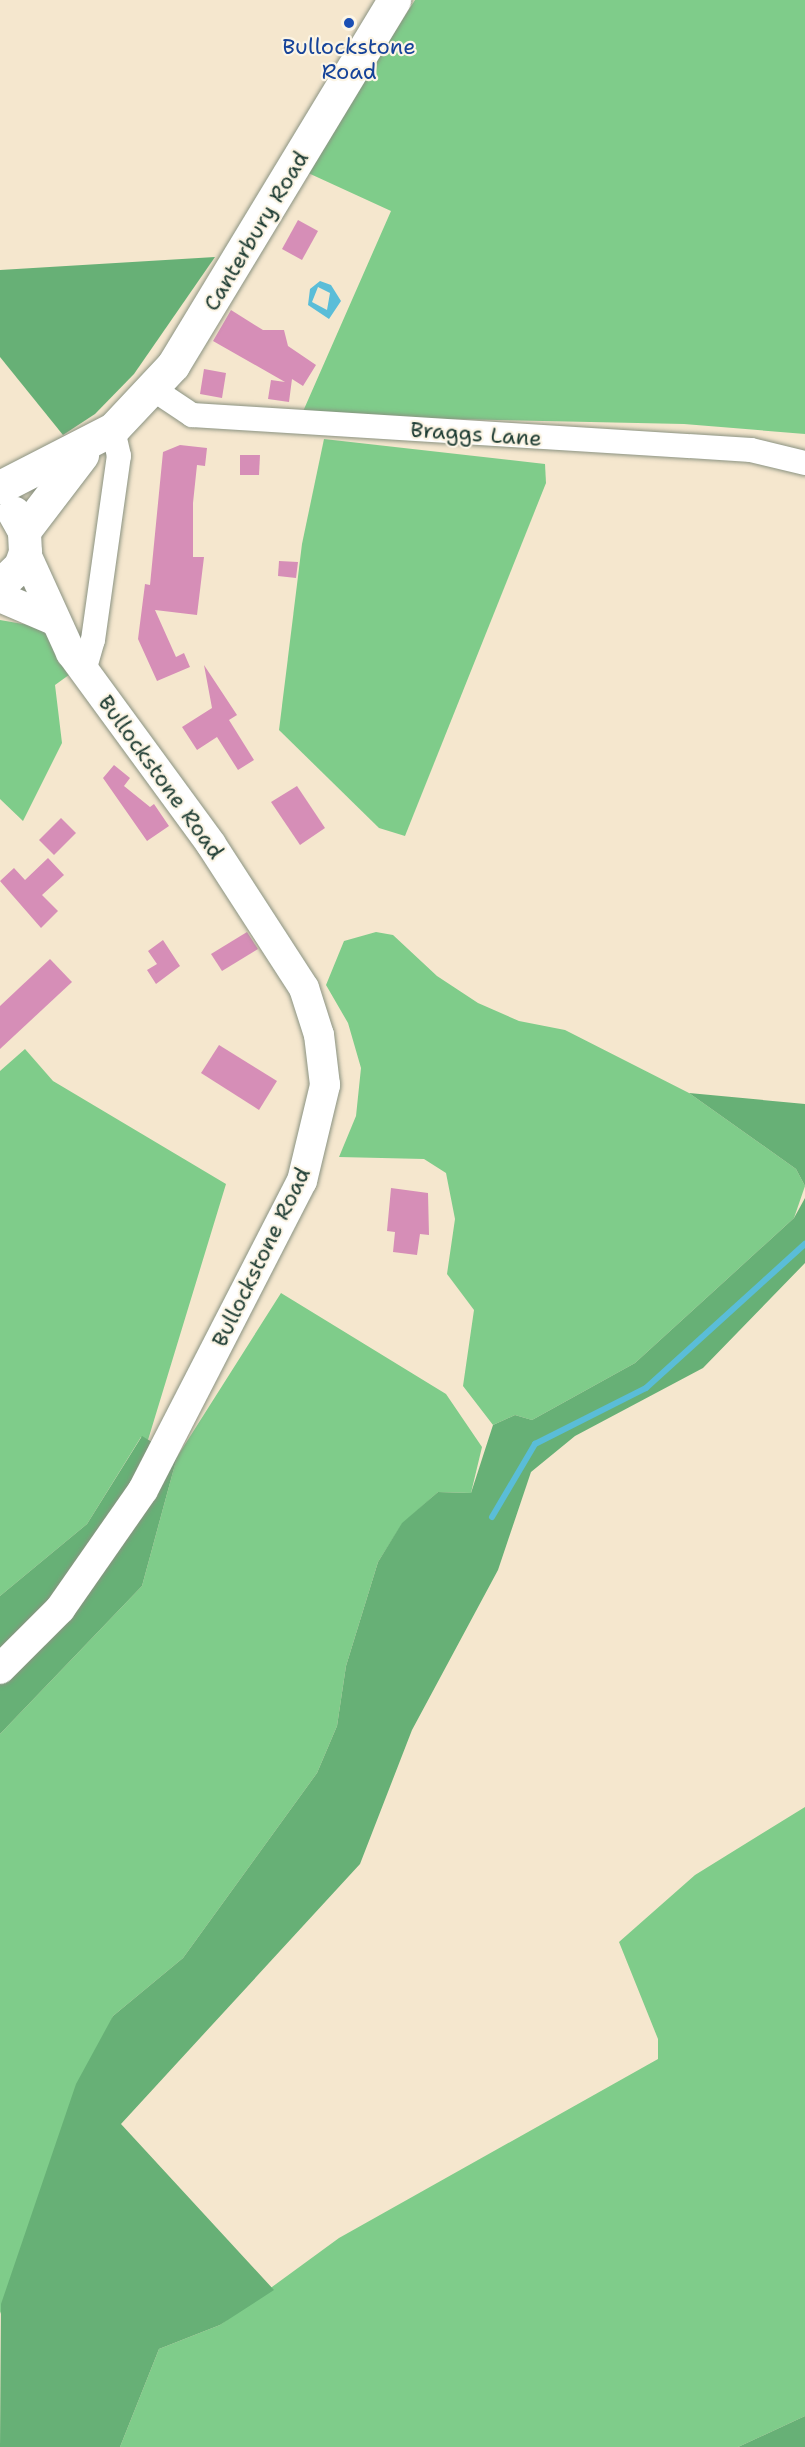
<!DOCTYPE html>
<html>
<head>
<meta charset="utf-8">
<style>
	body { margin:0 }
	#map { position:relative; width:805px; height:2447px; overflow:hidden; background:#f5e7ce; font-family:"Shantell Sans",sans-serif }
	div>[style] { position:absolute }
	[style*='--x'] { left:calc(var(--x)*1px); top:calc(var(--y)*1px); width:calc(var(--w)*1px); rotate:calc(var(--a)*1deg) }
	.green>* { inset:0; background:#7fcc8a }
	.forest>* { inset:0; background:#67b076 }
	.water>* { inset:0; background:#5abdd8 }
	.stream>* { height:6px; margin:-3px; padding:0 3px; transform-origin:3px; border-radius:3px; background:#5abdd8 }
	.building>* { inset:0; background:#d68eb7 }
	.roads { filter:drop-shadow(0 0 2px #8a9281) drop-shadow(0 0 2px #8a9281) }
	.minor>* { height:24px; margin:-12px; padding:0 12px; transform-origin:12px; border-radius:12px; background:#fff }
	.tertiary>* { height:30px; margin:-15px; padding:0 15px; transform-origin:15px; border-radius:15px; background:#fff }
	.primary>* { height:33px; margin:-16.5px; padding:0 16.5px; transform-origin:16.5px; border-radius:16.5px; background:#fff }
	.dots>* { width:16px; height:16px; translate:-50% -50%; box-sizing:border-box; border:3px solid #fcf5e5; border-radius:50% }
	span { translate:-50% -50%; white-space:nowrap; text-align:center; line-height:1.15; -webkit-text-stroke:4.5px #fcf5e5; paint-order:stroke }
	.transit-label { font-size:22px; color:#164399 }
	.street-label { font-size:22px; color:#1f3d34 }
</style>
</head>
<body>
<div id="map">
	<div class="green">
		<div style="clip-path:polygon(415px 0,805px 0,805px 434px,684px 424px,301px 416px,391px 211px,306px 172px)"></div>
		<div style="clip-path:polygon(324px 439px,545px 464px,546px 483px,405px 836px,379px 828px,279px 730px,302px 544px)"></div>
		<div style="clip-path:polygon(0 620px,46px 628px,73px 672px,55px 685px,62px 743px,23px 821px,0 799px)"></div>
		<div style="clip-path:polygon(376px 932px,393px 935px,437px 976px,478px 1003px,519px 1021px,565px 1030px,689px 1093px,796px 1169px,805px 1186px,794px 1218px,635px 1363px,532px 1420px,515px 1415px,493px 1425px,463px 1386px,474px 1310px,447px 1274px,455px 1219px,446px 1173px,424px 1159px,339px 1157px,356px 1116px,361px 1068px,348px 1023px,326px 985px,344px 941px)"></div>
		<div style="clip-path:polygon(25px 1049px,53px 1081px,226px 1184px,148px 1440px,141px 1437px,87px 1524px,0 1596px,0 1071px)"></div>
		<div style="clip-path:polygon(281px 1293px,446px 1394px,482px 1447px,471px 1493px,438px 1492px,402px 1524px,378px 1562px,346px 1666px,337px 1726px,317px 1773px,183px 1958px,113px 2016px,0 2314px,0 1734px,142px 1586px,177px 1457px)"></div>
		<div style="clip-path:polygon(805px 1807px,805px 2416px,738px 2447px,120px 2447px,159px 2349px,220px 2325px,339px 2238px,658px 2059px,658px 2039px,619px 1942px,695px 1875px)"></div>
	</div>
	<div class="forest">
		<div style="clip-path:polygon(215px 257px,134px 374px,95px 414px,63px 435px,0 357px,0 270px)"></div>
		<div style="clip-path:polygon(689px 1093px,805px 1104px,805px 1186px,796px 1169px)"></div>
		<div style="clip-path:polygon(805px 1198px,805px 1263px,703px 1368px,575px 1436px,531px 1472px,498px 1570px,412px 1730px,360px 1864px,121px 2124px,274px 2290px,220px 2325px,159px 2349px,120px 2447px,0 2447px,1px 2304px,76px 2084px,113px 2016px,183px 1958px,317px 1773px,337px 1726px,346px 1666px,378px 1562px,402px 1523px,438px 1492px,471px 1493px,493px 1425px,515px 1415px,532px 1420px,635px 1363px,794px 1218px)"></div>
		<div style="clip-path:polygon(142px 1436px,177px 1457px,142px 1586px,0 1734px,0 1596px,87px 1524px)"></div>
		<div style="clip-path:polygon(805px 2416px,805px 2447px,738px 2447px)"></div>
	</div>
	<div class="water">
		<div style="clip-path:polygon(evenodd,320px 281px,331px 285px,341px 301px,329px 319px,308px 305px,310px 289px,320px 281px,318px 287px,330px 293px,327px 310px,312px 302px,318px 287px)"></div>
	</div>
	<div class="stream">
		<div style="--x:492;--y:1517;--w:85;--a:-59.5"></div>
		<div style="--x:535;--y:1444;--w:124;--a:-26.8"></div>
		<div style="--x:646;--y:1388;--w:215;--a:-42.2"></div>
	</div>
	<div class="building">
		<div style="clip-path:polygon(298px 220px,318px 231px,302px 260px,282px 249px)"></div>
		<div style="clip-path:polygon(231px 310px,263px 330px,284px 330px,288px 346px,316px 365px,303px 386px,292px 379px,289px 402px,268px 399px,271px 380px,285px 382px,213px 341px)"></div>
		<div style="clip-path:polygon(204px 369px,226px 373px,222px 398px,200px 394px)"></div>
		<div style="clip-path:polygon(180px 445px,207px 448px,205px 466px,197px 465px,193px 503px,193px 557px,204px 557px,197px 615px,155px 610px,176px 657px,184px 653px,190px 667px,157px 681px,138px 639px,145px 584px,150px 585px,163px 452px)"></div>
		<div style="clip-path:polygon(240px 455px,260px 455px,259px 475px,240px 475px)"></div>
		<div style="clip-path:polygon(279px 561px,298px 562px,296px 578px,278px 576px)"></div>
		<div style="clip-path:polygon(204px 665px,237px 715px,229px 720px,254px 760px,238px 770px,217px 737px,197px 750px,182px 727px,212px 708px)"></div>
		<div style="clip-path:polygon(114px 765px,130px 778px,124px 786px,150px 807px,154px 804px,169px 826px,147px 841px,103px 778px)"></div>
		<div style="clip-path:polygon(297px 786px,325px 828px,300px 845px,271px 802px)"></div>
		<div style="clip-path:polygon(61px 818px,76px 833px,54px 855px,39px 840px)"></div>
		<div style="clip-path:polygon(48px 858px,64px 875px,42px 895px,58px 911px,41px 928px,0 881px,14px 868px,25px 880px)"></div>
		<div style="clip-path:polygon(247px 932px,258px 949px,222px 971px,211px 954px)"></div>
		<div style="clip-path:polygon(163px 940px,180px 966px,156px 984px,147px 970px,157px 964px,148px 951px)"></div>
		<div style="clip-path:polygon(50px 959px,72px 982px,0 1049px,0 1006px)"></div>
		<div style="clip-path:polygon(219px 1045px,277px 1081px,259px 1110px,201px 1073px)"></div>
		<div style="clip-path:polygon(391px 1188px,428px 1193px,429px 1235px,420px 1234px,417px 1255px,393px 1252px,395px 1232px,387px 1231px)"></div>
	</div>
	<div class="roads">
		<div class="minor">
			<div style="--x:153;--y:389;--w:47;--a:33.7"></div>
			<div style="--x:192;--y:415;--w:560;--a:3.58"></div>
			<div style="--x:751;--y:450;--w:56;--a:13.5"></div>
			<div style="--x:84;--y:671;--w:32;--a:-74"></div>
			<div style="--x:93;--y:640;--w:186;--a:-82"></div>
			<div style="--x:119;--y:456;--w:28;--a:-103"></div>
		</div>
		<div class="tertiary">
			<div style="--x:0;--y:597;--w:56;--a:23.3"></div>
			<div style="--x:0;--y:1669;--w:85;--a:-45"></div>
			<div style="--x:60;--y:1609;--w:145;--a:-55.1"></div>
			<div style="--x:143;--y:1490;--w:348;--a:-62.8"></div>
			<div style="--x:302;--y:1181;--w:99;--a:-76.5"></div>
			<div style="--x:325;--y:1085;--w:50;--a:-96.8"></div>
			<div style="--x:319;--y:1035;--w:49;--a:-107.7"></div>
			<div style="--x:304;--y:988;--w:171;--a:-122.9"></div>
			<div style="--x:211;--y:844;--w:237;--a:-126.2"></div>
			<div style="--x:71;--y:653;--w:111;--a:-114.5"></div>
		</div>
		<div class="primary">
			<div style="--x:0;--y:487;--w:127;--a:-27.2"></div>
			<div style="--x:113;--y:429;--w:88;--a:-46.8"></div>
			<div style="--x:173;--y:365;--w:427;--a:-58.8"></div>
			<div style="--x:24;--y:531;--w:96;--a:-52.7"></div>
			<div style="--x:0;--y:585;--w:28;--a:-44"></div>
			<div style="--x:20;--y:566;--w:15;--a:-70"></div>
			<div style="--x:25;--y:552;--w:21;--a:-93"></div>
			<div style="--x:24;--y:531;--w:21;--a:-119"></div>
		</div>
	</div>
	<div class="dots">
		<div style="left:349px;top:23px;background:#1a4fb4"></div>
	</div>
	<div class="transit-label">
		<span style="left:349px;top:59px">Bullockstone<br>Road</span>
	</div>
	<div class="street-label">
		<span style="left:256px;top:231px;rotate:-59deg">Canterbury Road</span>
		<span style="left:476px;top:434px;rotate:4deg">Braggs Lane</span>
		<span style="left:161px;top:777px;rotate:54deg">Bullockstone Road</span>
		<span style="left:261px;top:1257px;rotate:-64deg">Bullockstone Road</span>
	</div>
</div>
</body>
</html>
